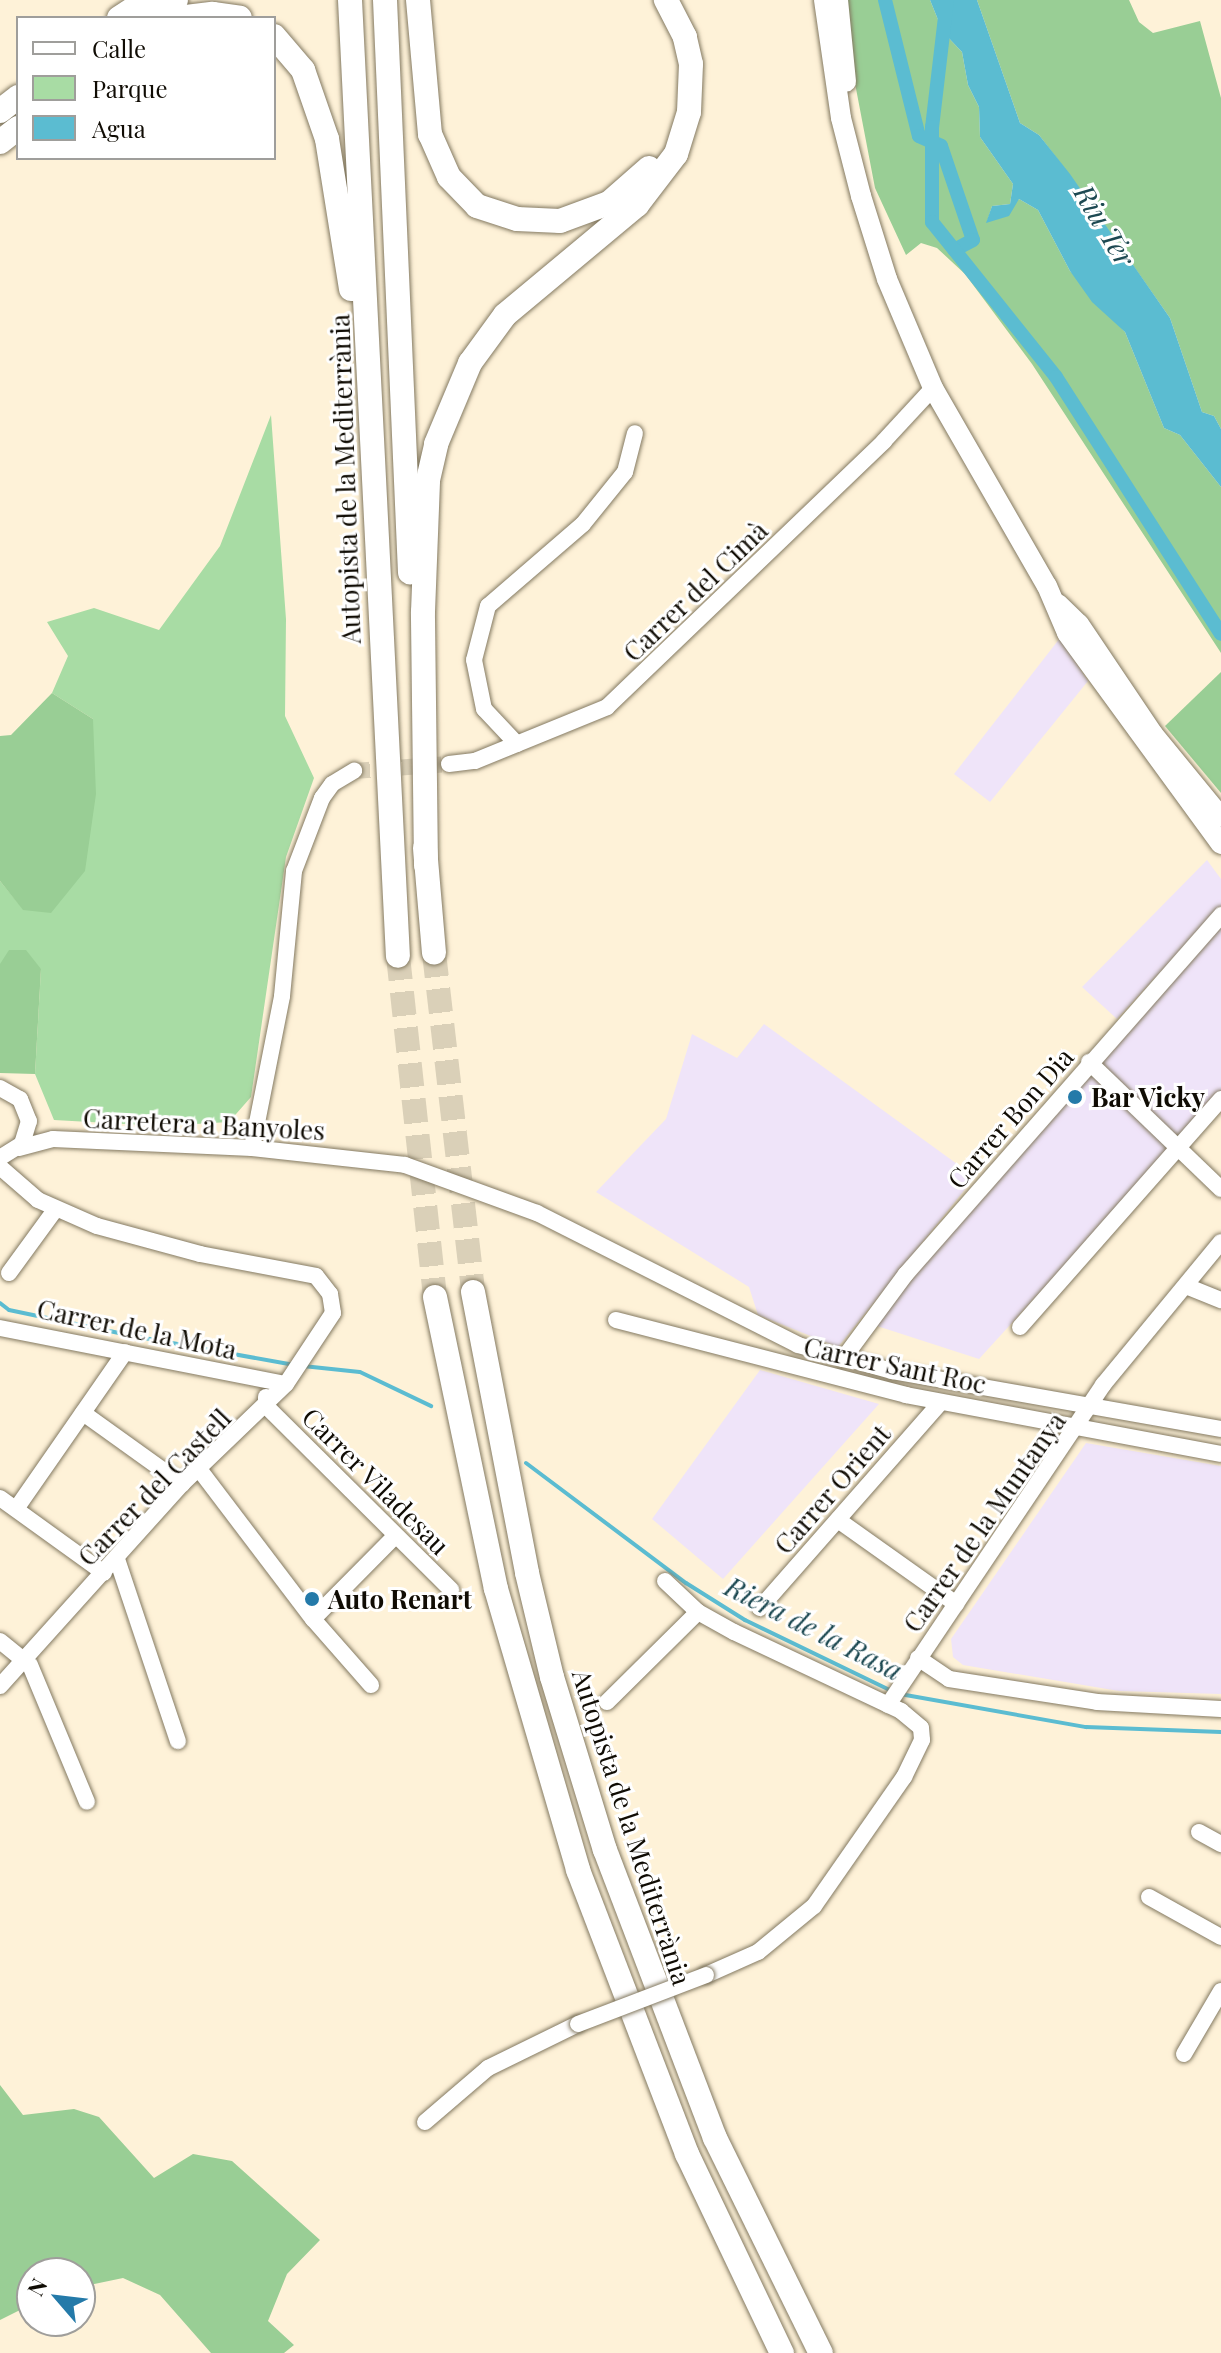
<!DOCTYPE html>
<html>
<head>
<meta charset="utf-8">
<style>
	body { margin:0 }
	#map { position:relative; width:1221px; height:2353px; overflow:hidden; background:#fef2d8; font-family:"Playfair Display",serif }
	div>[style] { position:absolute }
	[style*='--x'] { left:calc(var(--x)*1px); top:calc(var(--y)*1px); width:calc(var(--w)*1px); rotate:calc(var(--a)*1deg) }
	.industrial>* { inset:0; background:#efe4f9 }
	.green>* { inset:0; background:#a8dca4 }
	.forest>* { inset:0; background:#99ce95 }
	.water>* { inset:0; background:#5bbcd1 }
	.stream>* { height:4px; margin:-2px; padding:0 2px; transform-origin:2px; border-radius:2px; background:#5bbcd1 }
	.canal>* { height:14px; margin:-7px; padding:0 7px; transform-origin:7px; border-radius:7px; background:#5bbcd1 }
	.minor-tunnel>* { height:16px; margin-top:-8px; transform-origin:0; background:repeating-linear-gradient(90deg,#dad0b8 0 16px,transparent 0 24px) }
	.highway-tunnel>* { height:24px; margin-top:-12px; transform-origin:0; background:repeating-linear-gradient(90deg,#dad0b8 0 24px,transparent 0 36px) }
	.roads { filter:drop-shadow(0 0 2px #837961) drop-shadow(0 0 2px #837961) }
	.minor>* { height:16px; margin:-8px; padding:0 8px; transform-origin:8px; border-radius:8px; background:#fff }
	.major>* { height:20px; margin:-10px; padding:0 10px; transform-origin:10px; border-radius:10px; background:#fff }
	.highway>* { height:24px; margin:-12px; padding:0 12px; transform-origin:12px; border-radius:12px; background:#fff }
	.bridges { filter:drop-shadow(0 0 2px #837961) drop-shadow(0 0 2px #837961) }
	.minor-bridge>* { height:16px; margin:-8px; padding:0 8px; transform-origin:8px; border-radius:8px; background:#fff }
	.dots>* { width:22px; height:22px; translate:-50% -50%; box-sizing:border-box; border:4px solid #fff; border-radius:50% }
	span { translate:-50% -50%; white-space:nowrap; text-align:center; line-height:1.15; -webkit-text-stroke:6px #fff; paint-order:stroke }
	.street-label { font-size:26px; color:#100c04 }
	.poi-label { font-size:26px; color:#100c04; font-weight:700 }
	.left { translate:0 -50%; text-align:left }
	.water-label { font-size:28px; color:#1d4952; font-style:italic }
	.legend { position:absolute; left:16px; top:16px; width:260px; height:144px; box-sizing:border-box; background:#fff; border:2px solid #9f9e9b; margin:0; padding:10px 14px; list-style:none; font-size:24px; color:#100c04 }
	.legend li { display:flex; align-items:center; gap:16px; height:40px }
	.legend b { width:40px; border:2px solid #9f9e9b }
	.north { position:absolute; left:16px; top:2257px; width:80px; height:80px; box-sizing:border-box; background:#fff; border:2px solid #9f9e9b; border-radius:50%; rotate:298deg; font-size:22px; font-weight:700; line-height:32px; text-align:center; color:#100c04 }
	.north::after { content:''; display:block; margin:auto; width:28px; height:36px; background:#247aa9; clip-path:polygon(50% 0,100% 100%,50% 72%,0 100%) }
</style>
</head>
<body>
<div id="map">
	<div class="industrial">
		<div style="clip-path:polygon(1060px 638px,1088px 681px,990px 802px,954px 774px)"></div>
		<div style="clip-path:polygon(1207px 860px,1221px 879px,1221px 906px,1117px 1019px,1082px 987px)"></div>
		<div style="clip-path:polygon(1221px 926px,1221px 1093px,979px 1359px,874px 1325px,912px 1274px)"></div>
		<div style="clip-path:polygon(764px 1024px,975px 1177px,838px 1347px,758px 1315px,749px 1287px,596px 1192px,666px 1119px,692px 1034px,737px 1058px)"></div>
		<div style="clip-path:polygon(760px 1370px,879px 1404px,723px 1579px,652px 1519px)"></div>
		<div style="clip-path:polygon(1086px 1443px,1221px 1466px,1221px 1694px,1119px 1691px,963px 1665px,953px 1657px,951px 1639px)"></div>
	</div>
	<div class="green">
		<div style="clip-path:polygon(271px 415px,286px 619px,285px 716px,314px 778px,286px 857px,251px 1097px,229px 1122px,162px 1126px,54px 1120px,35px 1074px,41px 969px,0 964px,0 881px,23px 909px,93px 719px,52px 693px,68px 656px,47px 622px,94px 608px,159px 630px,220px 546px)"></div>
	</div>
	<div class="forest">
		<div style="clip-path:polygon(847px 0,930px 0,943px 32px,962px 52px,968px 85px,979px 107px,980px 137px,1013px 184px,1010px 204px,992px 206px,987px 222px,1019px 199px,1038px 210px,1070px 271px,1125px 332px,1164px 428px,1180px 435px,1221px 487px,1221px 653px,1032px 364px,965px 274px,937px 248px,921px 243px,906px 255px,875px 188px,849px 52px)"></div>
		<div style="clip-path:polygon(977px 0,1129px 0,1139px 22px,1153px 33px,1200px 21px,1221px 98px,1221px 429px,1214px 416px,1202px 412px,1170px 318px,1069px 174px,1039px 135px,1020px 123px)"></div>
		<div style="clip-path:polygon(1221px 672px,1221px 793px,1165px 726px)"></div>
		<div style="clip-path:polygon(52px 693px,93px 719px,96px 794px,85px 871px,51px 913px,23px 910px,0 881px,0 736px,11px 735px)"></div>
		<div style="clip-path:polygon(9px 950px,26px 950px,41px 969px,35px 1074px,0 1073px,0 964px)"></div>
		<div style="clip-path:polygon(0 2085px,23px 2115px,74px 2109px,99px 2117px,154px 2178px,193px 2154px,232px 2161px,320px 2240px,287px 2274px,268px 2321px,294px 2345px,284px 2353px,211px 2353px,160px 2295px,123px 2278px,80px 2287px,80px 2273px,32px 2273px,32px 2304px,0 2320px)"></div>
	</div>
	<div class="water">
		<div style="clip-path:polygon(930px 0,977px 0,1020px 123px,1039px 135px,1070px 174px,1170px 318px,1202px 412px,1214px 416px,1221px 429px,1221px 487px,1180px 435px,1164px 428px,1125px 332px,1092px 302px,1070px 271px,1038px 210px,1019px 199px,1009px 216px,986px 223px,992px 206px,1010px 204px,1013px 184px,980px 137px,979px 107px,968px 85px,962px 52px,943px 32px)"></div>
	</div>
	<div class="stream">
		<div style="--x:0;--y:1303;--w:11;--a:38"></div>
		<div style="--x:9;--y:1310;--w:127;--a:11.8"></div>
		<div style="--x:133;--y:1336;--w:164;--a:10.2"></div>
		<div style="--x:303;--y:1366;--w:57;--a:6"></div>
		<div style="--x:360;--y:1372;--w:79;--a:25.6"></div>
		<div style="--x:526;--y:1463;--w:200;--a:36.9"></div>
		<div style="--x:686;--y:1583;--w:70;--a:32.1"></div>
		<div style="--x:745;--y:1620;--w:163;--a:25.8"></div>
		<div style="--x:900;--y:1694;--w:189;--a:10.1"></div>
		<div style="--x:1086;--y:1727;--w:135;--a:2.1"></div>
	</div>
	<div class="canal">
		<div style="--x:885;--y:0;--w:140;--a:76"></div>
		<div style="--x:919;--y:136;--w:24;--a:24"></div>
		<div style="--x:941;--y:146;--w:99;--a:71.2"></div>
		<div style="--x:973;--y:240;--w:21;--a:152"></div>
		<div style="--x:947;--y:0;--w:128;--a:96.7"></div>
		<div style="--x:932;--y:127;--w:95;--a:90"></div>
		<div style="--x:932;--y:222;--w:198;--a:51.3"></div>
		<div style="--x:1056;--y:377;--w:305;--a:57.3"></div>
	</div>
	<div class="minor-tunnel">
		<div style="--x:354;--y:771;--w:95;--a:-4.2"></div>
	</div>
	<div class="highway-tunnel">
		<div style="--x:434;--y:953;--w:341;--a:83.4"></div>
		<div style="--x:398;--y:956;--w:343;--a:83.8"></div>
	</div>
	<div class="roads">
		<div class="minor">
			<div style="--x:517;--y:744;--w:48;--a:-133.3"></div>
			<div style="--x:484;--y:709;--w:50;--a:-101.5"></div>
			<div style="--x:474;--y:660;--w:56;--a:-75.5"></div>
			<div style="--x:488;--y:606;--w:125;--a:-40.8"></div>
			<div style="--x:583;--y:524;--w:67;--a:-51.1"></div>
			<div style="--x:625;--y:472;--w:40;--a:-75.6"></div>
			<div style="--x:449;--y:764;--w:26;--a:-7"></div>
			<div style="--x:475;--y:761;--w:143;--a:-22.2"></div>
			<div style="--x:607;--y:707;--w:384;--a:-43.8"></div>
			<div style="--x:884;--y:441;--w:72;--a:-47.2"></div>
			<div style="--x:1089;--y:1062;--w:183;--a:43.9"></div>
			<div style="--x:0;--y:1088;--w:23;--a:29"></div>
			<div style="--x:20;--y:1099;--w:24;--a:68"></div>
			<div style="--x:29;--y:1121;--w:24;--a:107"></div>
			<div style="--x:22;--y:1144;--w:26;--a:148"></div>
			<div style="--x:19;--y:1148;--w:35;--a:-15"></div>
			<div style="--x:53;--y:1139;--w:199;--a:2.6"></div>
			<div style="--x:252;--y:1148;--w:154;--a:6.3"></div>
			<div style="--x:405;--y:1165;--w:140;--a:20"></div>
			<div style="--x:537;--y:1213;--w:292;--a:26.8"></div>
			<div style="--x:798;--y:1345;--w:98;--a:15.5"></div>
			<div style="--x:892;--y:1371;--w:334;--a:10"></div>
			<div style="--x:252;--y:1148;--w:155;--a:-78.8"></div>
			<div style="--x:282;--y:996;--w:126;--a:-84.5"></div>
			<div style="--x:294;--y:871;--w:78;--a:-69"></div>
			<div style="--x:322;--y:798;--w:17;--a:-54"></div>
			<div style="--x:332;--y:784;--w:26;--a:-31"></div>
			<div style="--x:0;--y:1167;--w:50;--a:41"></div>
			<div style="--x:38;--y:1200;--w:64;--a:23.8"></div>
			<div style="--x:97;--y:1226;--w:107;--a:15.2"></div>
			<div style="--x:200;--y:1254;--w:118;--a:10.7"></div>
			<div style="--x:316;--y:1276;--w:23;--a:52"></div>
			<div style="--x:330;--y:1294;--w:19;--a:81"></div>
			<div style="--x:333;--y:1313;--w:85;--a:123.5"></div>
			<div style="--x:286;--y:1384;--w:144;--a:136.1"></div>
			<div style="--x:182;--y:1484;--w:272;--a:132"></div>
			<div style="--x:9;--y:1273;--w:78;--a:-53.9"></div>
			<div style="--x:1186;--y:1286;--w:38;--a:22"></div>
			<div style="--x:616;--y:1320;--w:300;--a:14.5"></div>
			<div style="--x:906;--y:1395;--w:320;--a:10.6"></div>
			<div style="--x:1020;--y:1327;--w:304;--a:-48.6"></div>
			<div style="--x:0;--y:1328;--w:291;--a:11.1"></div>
			<div style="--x:843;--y:1359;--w:106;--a:-53.5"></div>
			<div style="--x:906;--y:1274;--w:478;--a:-48.7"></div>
			<div style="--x:266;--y:1397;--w:9;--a:90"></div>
			<div style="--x:266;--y:1406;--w:261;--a:44.8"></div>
			<div style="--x:83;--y:1413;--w:122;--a:35.6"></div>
			<div style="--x:199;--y:1469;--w:188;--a:52.8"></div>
			<div style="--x:313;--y:1619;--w:88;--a:48.7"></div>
			<div style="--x:0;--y:1498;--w:128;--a:35.8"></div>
			<div style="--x:16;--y:1509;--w:191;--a:-55.2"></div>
			<div style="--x:838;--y:1520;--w:145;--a:35.4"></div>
			<div style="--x:117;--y:1559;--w:192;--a:71.5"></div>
			<div style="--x:665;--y:1581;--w:45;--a:43.2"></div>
			<div style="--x:698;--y:1612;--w:41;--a:29.1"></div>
			<div style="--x:734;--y:1632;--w:185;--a:25.3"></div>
			<div style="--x:901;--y:1711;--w:26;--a:40"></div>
			<div style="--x:921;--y:1728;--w:12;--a:85"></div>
			<div style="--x:922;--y:1740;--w:41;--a:115.9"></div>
			<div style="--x:904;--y:1777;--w:157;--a:124.9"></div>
			<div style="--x:814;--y:1906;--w:72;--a:140.6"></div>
			<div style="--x:758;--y:1952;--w:57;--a:156.1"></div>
			<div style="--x:760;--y:1608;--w:274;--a:-48.7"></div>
			<div style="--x:313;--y:1619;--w:117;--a:-45.3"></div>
			<div style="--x:0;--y:1641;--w:38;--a:39"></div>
			<div style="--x:30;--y:1665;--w:148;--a:67.4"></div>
			<div style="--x:918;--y:1658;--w:37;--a:34"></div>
			<div style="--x:949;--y:1679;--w:150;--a:8.8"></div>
			<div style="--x:1097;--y:1702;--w:124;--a:3.2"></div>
			<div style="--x:607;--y:1702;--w:128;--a:-44.7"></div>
			<div style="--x:888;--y:1705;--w:386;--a:-56.1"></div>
			<div style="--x:1103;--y:1385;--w:185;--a:-50.5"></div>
			<div style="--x:1199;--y:1832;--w:25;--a:29"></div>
			<div style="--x:1149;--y:1897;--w:82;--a:29.1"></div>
			<div style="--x:1184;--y:2054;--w:73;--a:-59.6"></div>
			<div style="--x:425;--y:2122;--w:83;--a:-40.6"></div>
			<div style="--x:488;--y:2068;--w:100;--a:-26.1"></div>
		</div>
		<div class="major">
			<div style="--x:824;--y:0;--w:119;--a:81.8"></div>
			<div style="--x:841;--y:118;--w:81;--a:75.6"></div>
			<div style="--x:861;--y:196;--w:87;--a:72.6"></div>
			<div style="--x:887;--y:279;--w:118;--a:67.1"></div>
			<div style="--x:933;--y:388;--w:228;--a:60.1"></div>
			<div style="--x:1047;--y:586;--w:51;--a:66.9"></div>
			<div style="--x:1067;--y:633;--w:261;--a:53.9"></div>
			<div style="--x:838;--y:0;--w:82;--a:84.4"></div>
			<div style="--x:1058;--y:604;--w:29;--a:44"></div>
			<div style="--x:1079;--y:624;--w:133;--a:56.1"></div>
			<div style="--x:1153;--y:734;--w:107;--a:50.7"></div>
		</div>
		<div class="highway">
			<div style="--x:350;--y:0;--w:957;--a:87.13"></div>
			<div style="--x:385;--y:0;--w:573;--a:87.5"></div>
			<div style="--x:418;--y:0;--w:135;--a:84.9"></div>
			<div style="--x:430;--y:134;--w:47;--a:66.2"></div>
			<div style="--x:449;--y:177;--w:40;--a:46"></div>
			<div style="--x:477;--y:206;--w:42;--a:18"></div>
			<div style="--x:517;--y:219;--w:43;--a:2.7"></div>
			<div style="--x:560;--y:221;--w:52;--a:-20.2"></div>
			<div style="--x:609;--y:203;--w:53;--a:-41.2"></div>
			<div style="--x:119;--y:18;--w:33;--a:-33"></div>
			<div style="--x:152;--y:18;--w:30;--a:-37"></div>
			<div style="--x:178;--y:18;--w:35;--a:-7"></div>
			<div style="--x:213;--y:14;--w:27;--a:8"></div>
			<div style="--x:274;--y:36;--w:45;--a:49.5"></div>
			<div style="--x:303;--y:70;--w:73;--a:70.8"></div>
			<div style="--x:327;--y:139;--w:152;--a:80.9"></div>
			<div style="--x:0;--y:111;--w:23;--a:-38"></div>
			<div style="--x:0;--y:142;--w:23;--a:-38"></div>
			<div style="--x:425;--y:848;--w:105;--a:85.1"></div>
			<div style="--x:426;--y:865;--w:253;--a:-90.7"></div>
			<div style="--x:423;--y:612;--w:132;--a:-87.8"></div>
			<div style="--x:428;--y:480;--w:37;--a:-77"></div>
			<div style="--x:436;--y:444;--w:88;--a:-67.2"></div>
			<div style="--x:470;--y:363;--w:59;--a:-53.9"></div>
			<div style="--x:505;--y:315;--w:172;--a:-39.8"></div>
			<div style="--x:637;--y:205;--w:64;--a:-52.6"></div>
			<div style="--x:676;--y:154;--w:44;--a:-72.8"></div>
			<div style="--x:689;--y:112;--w:48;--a:-87.6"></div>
			<div style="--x:691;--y:64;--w:28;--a:-103"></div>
			<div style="--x:685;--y:37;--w:42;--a:-117.2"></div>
			<div style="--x:473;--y:1292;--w:286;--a:79.1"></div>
			<div style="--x:527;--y:1573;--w:107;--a:76.5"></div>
			<div style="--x:552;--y:1677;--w:181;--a:73"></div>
			<div style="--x:605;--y:1850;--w:308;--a:69.1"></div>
			<div style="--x:715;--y:2138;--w:240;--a:63.8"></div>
			<div style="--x:435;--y:1297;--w:298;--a:78.2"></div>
			<div style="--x:496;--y:1589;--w:293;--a:73.7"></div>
			<div style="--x:578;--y:1870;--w:304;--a:69"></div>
			<div style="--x:687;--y:2154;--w:221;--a:64.5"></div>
		</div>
	</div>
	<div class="bridges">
		<div class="minor-bridge">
			<div style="--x:578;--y:2024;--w:137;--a:-20.9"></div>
		</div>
	</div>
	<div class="dots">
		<div style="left:1075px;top:1097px;background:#247aa9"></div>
		<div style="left:312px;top:1599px;background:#247aa9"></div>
	</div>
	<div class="street-label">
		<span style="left:345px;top:479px;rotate:-92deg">Autopista de la Mediterrània</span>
		<span style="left:695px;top:591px;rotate:-44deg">Carrer del Cimà</span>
		<span style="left:1010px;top:1118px;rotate:-49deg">Carrer Bon Dia</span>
		<span style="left:204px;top:1124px;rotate:3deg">Carretera a Banyoles</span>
		<span style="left:137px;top:1329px;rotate:12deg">Carrer de la Mota</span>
		<span style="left:895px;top:1365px;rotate:12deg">Carrer Sant Roc</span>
		<span style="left:376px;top:1481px;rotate:45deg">Carrer Viladesau</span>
		<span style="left:154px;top:1487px;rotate:-46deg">Carrer del Castell</span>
		<span style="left:832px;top:1489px;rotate:-49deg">Carrer Orient</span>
		<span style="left:984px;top:1522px;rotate:-55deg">Carrer de la Muntanya</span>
		<span style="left:632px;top:1827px;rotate:72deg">Autopista de la Mediterrània</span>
	</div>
	<div class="poi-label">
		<span class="left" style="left:1091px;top:1097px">Bar Vicky</span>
		<span class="left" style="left:328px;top:1599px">Auto Renart</span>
	</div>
	<div class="water-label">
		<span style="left:1105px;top:225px;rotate:59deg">Riu Ter</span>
		<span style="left:814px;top:1628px;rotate:27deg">Riera de la Rasa</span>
	</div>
	<ul class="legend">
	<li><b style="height:10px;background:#fff"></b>Calle</li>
	<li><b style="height:22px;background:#a8dca4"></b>Parque</li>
	<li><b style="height:22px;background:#5bbcd1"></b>Agua</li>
	</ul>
	<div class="north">N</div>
</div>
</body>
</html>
